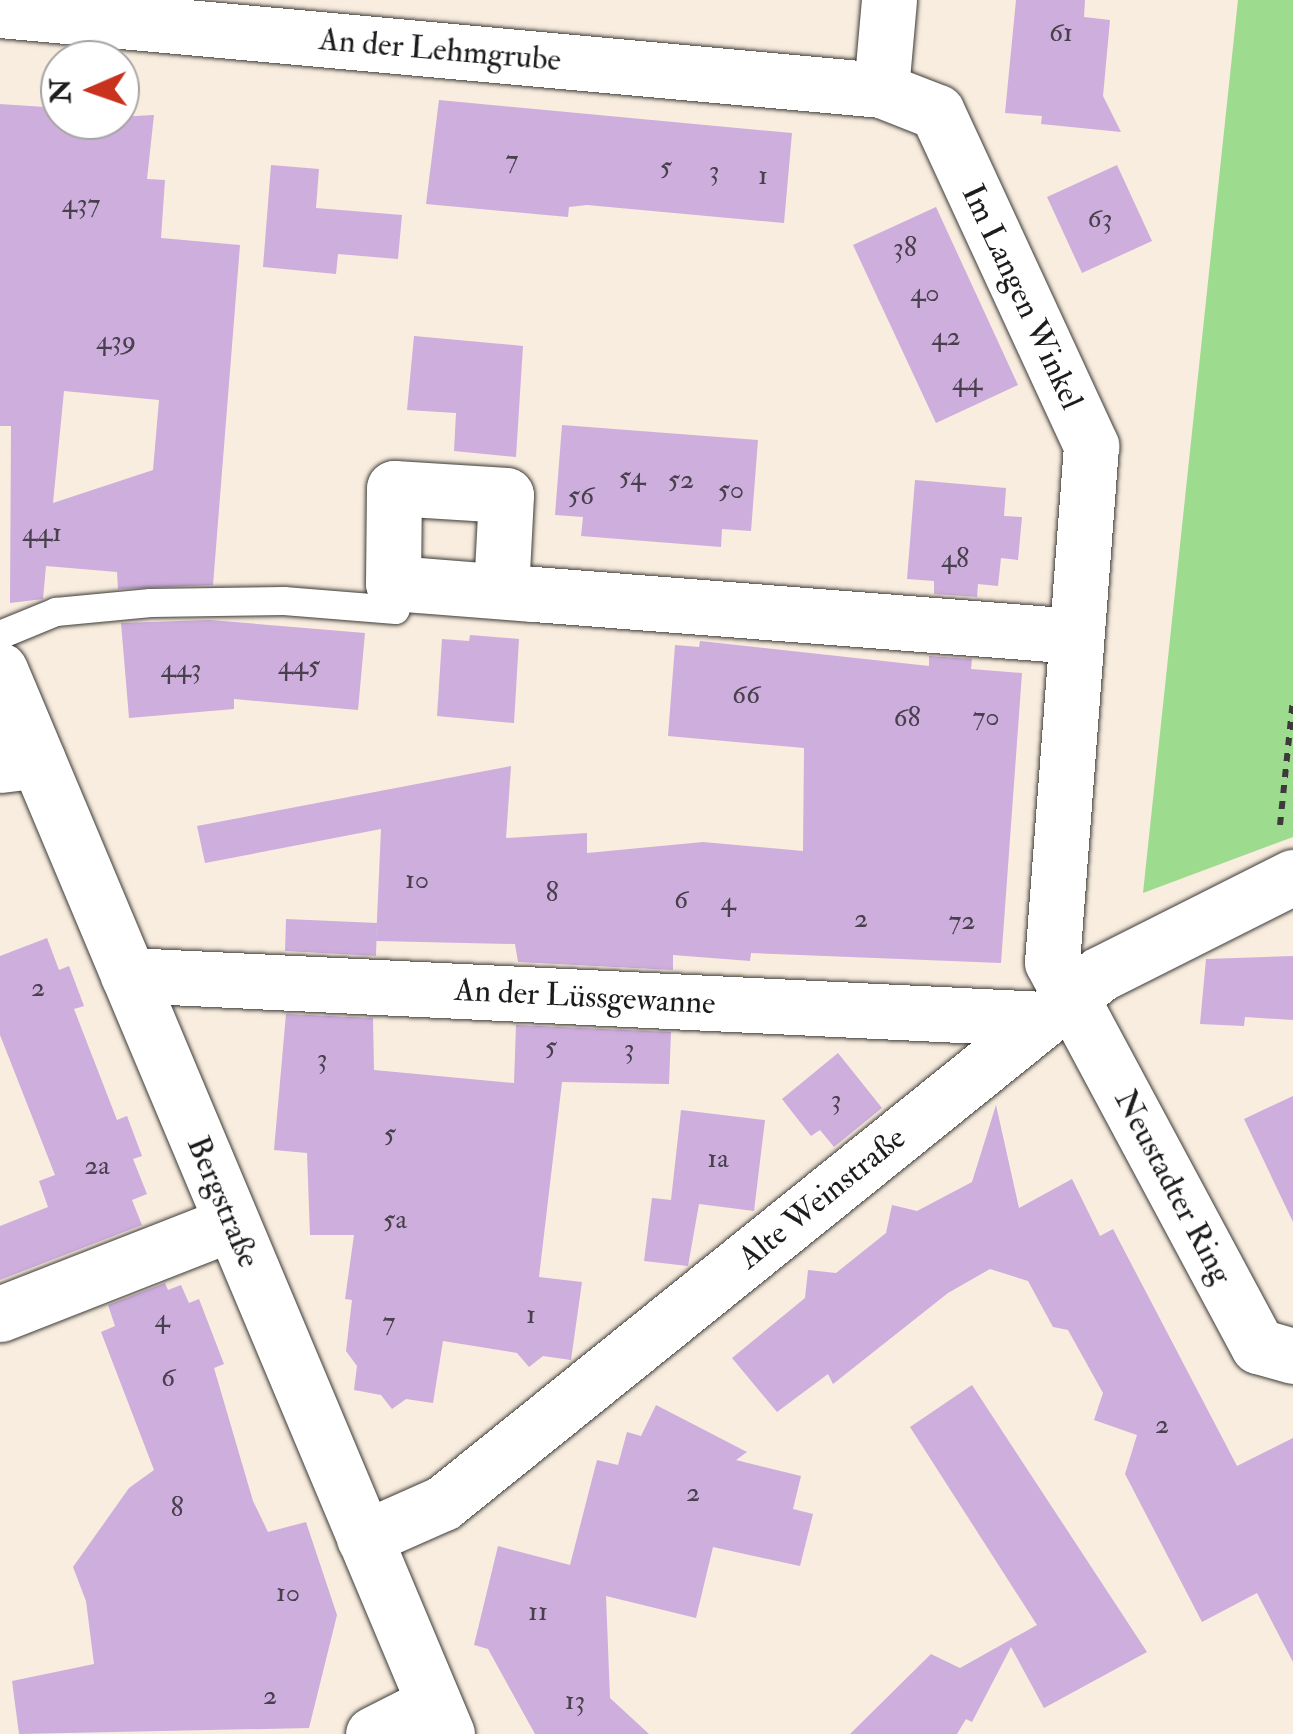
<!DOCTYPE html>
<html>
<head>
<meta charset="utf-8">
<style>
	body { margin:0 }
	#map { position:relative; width:1293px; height:1734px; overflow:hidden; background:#f8edde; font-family:"IM FELL Double Pica",serif }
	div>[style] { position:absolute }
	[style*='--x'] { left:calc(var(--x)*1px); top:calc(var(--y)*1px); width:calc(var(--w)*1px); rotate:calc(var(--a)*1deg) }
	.green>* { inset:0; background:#9ddb8f }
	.building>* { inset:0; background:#ceaedd }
	.path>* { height:6px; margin-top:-3px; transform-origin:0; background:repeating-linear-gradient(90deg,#3d3b39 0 8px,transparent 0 16px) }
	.roads { filter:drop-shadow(0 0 2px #3d3b39) drop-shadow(0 0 2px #3d3b39) }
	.lane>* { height:28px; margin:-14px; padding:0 14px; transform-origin:14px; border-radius:14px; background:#fff }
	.street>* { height:55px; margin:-27.5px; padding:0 27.5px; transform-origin:27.5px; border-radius:27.5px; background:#fff }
	.secondary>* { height:55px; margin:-27.5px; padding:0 27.5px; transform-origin:27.5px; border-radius:27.5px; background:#fff }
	span { translate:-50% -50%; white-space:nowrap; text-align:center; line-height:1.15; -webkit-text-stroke:8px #fff; paint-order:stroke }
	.number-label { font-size:28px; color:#48404c }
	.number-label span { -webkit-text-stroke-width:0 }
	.street-label { font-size:32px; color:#1c1c1c }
	.north { position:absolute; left:40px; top:40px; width:100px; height:100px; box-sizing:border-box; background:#fff; border:2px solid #a4a4a4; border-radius:50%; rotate:268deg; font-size:28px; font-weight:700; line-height:40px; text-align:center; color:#1c1c1c }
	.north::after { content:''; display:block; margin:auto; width:35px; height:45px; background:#c8321e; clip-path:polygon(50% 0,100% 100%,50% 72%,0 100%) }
</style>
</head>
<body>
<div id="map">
	<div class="green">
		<div style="clip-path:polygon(1238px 0,1293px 0,1293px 837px,1143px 893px)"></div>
	</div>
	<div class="building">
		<div style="clip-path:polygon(1016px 0,1085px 0,1084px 17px,1110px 20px,1103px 96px,1121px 132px,1041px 124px,1042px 116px,1005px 113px)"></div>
		<div style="clip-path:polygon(439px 100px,792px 133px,784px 223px,587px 205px,569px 207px,568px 217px,426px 204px)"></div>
		<div style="clip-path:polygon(evenodd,0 104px,60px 108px,60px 120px,154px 115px,147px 179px,165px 180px,161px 238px,240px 245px,213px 585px,118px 589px,117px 572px,46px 566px,43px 599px,10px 603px,11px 426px,0 426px,0 104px,64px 391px,159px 400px,153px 470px,53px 503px,64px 391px)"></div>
		<div style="clip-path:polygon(271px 165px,319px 169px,316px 208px,402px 215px,398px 259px,338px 254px,336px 274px,263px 267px)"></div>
		<div style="clip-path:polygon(1117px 165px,1152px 241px,1082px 273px,1047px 197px)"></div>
		<div style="clip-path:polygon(936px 207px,1018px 385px,936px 423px,853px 245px)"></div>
		<div style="clip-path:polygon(414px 336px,523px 346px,516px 457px,454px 451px,456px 413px,407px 410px)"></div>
		<div style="clip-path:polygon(562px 425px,758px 440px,751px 531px,722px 529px,721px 547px,581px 536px,583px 517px,555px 515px)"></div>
		<div style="clip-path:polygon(915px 480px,1006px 488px,1004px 516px,1022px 517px,1018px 560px,1001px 558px,998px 586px,978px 584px,977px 597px,934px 594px,934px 581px,907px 579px)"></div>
		<div style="clip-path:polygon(210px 620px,365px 633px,358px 710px,234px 699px,234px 709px,129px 718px,121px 623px)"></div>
		<div style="clip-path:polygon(470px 635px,519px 639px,514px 723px,437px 716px,442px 639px,469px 641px)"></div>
		<div style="clip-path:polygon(700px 641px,929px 666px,929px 656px,972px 659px,971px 669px,1022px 673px,1001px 963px,751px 953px,750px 961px,673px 955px,673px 970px,518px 962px,515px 944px,376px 941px,381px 829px,205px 863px,197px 826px,511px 766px,506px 838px,587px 833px,587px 853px,703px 842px,803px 851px,804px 748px,668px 736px,675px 645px,699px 647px)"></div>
		<div style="clip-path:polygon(286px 919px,377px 923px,376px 956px,285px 951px)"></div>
		<div style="clip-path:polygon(47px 938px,59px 970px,69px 966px,84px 1006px,74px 1009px,117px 1120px,127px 1116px,142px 1156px,133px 1159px,147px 1194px,132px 1200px,142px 1225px,0 1280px,0 1226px,48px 1207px,39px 1181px,55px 1175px,0 1035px,0 956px)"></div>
		<div style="clip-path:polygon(1293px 956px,1293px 1020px,1245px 1017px,1244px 1026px,1200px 1024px,1206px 959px)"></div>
		<div style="clip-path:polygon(286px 1014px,373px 1018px,374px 1070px,514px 1083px,516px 1025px,671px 1032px,669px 1084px,562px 1082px,539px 1277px,582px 1282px,571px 1360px,543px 1356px,529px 1367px,517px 1353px,443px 1341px,433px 1403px,406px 1399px,392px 1409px,381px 1395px,354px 1390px,357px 1366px,346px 1351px,352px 1300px,345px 1299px,354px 1235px,310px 1235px,307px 1153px,274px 1150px)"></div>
		<div style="clip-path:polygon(838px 1053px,882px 1108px,834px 1147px,820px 1130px,811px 1136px,782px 1099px)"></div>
		<div style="clip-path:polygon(1293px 1096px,1293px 1222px,1244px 1119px)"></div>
		<div style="clip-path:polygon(996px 1105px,1019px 1208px,1072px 1179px,1100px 1236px,1113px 1229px,1237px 1466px,1293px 1438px,1293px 1662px,1257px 1593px,1202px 1622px,1125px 1474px,1137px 1435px,1094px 1420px,1103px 1393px,1068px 1330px,1053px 1327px,1028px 1281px,990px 1269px,948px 1293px,833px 1384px,828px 1374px,777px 1412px,732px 1358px,805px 1298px,808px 1270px,836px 1273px,886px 1233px,892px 1205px,917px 1211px,972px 1182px)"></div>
		<div style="clip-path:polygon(681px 1110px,765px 1120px,754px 1211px,699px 1204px,688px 1266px,644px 1261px,652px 1198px,671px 1200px)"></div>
		<div style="clip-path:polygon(165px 1283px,168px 1290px,181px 1285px,189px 1303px,199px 1299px,224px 1364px,214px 1368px,253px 1501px,268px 1532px,306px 1522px,337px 1615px,309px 1728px,19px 1734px,12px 1681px,94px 1664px,86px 1601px,73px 1567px,129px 1488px,154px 1470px,101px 1332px,115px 1326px,108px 1305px)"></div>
		<div style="clip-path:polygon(972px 1385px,1147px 1652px,1044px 1708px,1011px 1647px,972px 1722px,966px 1719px,957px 1734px,850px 1734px,931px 1654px,960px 1668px,1037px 1625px,910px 1427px)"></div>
		<div style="clip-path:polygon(656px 1405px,747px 1452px,736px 1460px,801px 1476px,793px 1509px,813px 1514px,800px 1566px,713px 1547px,696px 1618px,606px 1596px,610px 1698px,649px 1734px,535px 1734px,488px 1649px,474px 1645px,498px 1546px,570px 1565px,597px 1460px,618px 1465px,627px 1432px,641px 1436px)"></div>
	</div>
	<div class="path">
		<div style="--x:1280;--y:825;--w:126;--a:-84.1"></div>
	</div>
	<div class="roads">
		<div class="lane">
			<div style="--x:0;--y:635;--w:61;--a:-22.3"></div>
			<div style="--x:56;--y:612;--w:95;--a:-5.4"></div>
			<div style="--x:151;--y:603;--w:133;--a:-0.9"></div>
			<div style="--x:284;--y:601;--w:112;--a:4.6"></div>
		</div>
		<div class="street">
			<div style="--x:889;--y:0;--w:90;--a:95.1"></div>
			<div style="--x:881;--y:90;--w:60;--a:21.4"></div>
			<div style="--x:937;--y:112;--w:368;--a:65.2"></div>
			<div style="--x:1091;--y:446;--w:517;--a:94.32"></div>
			<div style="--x:1052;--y:962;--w:436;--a:61.8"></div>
			<div style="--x:1258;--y:1346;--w:36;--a:16"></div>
			<div style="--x:0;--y:10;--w:885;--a:5.19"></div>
			<div style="--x:501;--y:591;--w:96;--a:-87"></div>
			<div style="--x:506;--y:495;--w:112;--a:-176.4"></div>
			<div style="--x:394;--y:488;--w:95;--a:90.6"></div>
			<div style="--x:393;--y:583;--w:141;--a:4.5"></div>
			<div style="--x:534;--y:594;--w:544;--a:4.43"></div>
			<div style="--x:0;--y:765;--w:38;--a:-7"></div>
			<div style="--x:128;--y:975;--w:916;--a:2.75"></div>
			<div style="--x:0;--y:1314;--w:249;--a:-21.4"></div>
			<div style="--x:364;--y:1538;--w:86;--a:-23.9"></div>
			<div style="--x:443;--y:1503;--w:843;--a:-38.84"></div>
			<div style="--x:1100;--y:974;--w:216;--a:-26.7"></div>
			<div style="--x:373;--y:1734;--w:68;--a:-26.9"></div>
		</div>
		<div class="secondary">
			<div style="--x:0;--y:670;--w:1154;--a:67.21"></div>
		</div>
	</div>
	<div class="number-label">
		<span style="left:1061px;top:33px">61</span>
		<span style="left:512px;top:160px">7</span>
		<span style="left:666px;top:167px">5</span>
		<span style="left:714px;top:171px">3</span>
		<span style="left:763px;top:176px">1</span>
		<span style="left:81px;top:204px">437</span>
		<span style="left:1100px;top:219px">63</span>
		<span style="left:905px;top:248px">38</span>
		<span style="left:925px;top:293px">40</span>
		<span style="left:946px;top:337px">42</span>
		<span style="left:116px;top:341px">439</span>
		<span style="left:967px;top:382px">44</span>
		<span style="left:632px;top:477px">54</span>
		<span style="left:681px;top:480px">52</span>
		<span style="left:731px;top:490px">50</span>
		<span style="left:581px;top:496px">56</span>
		<span style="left:42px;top:533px">441</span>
		<span style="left:955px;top:559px">48</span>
		<span style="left:299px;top:666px">445</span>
		<span style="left:181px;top:669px">443</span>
		<span style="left:746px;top:695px">66</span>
		<span style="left:986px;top:717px">70</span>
		<span style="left:907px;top:718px">68</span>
		<span style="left:417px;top:880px">10</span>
		<span style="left:552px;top:893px">8</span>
		<span style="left:681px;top:900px">6</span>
		<span style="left:728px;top:902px">4</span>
		<span style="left:861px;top:919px">2</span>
		<span style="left:962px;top:921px">72</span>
		<span style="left:38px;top:988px">2</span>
		<span style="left:551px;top:1047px">5</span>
		<span style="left:629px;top:1049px">3</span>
		<span style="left:322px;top:1059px">3</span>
		<span style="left:836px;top:1100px">3</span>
		<span style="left:390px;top:1134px">5</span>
		<span style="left:718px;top:1159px">1a</span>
		<span style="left:97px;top:1166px">2a</span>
		<span style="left:395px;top:1220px">5a</span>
		<span style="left:531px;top:1315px">1</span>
		<span style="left:162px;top:1319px">4</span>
		<span style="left:389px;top:1322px">7</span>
		<span style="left:168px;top:1378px">6</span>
		<span style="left:1162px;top:1425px">2</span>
		<span style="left:693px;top:1493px">2</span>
		<span style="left:177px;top:1508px">8</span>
		<span style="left:288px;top:1593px">10</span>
		<span style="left:538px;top:1612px">11</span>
		<span style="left:270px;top:1696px">2</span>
		<span style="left:575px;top:1701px">13</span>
	</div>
	<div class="street-label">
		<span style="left:440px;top:50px;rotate:5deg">An der Lehmgrube</span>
		<span style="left:1022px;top:297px;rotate:65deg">Im Langen Winkel</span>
		<span style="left:585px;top:997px;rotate:3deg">An der Lüssgewanne</span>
		<span style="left:1173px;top:1187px;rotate:62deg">Neustadter Ring</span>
		<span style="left:822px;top:1198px;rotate:-39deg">Alte Weinstraße</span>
		<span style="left:223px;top:1202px;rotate:67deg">Bergstraße</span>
	</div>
	<div class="north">N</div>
</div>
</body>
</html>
